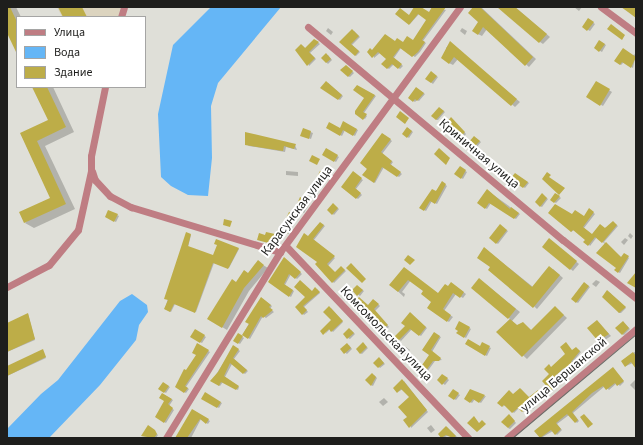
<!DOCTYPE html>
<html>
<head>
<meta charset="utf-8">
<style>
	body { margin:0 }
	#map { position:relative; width:643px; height:445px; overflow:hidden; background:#dfdfd8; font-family:"Source Sans 3",sans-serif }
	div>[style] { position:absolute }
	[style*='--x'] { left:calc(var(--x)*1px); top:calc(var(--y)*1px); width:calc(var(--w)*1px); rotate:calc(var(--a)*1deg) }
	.industrial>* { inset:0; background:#dcd4bf }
	.water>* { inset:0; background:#65b6f6 }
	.shadow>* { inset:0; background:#0003 }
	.building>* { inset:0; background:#bdad48 }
	.minor>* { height:7px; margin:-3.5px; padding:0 3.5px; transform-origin:3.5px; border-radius:3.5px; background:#bf7d83 }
	.tram>* { height:1px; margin:-0.5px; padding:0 0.5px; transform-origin:0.5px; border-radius:0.5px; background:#6d6d69 }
	span { translate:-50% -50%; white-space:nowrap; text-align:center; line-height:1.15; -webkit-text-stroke:4px #fff; paint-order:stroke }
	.street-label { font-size:13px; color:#1e1e1c }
	.frame { position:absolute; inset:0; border:8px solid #1e1e1c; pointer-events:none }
	.legend { position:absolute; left:16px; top:16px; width:130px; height:72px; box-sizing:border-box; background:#fff; border:1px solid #a5a5a4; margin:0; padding:5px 7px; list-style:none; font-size:12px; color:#1e1e1c }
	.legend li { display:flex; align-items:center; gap:8px; height:20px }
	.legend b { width:20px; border:1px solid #a5a5a4 }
</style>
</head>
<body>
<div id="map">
	<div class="industrial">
		<div style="clip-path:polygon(57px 7px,121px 7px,118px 17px,62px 17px)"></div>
	</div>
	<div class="water">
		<div style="clip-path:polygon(211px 7px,281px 7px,218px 83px,211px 106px,212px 158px,208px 196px,188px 195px,171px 186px,161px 177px,158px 114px,173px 45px)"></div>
		<div style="clip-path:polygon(132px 294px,147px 305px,148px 312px,139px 325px,136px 340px,100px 385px,49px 438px,7px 438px,7px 429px,41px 394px,58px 380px,120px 301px)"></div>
	</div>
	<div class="shadow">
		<div style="clip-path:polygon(7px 7px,16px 7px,21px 17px,17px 17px,17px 52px,7px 30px)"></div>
		<div style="clip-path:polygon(416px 7px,429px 13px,433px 7px,446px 10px,423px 41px,426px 43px,420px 52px,415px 57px,401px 48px,394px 58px,403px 66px,400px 69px,394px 64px,389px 69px,383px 64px,387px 59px,380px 53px,374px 58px,373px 51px,395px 43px,413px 41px,428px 19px,419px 14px,410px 24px,409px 17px)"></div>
		<div style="clip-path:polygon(475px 7px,481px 7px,536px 59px,529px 67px,487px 29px,482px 36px,478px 34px,479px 22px)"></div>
		<div style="clip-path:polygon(498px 7px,515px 7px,550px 37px,543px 44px,540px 42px)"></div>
		<div style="clip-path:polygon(574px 7px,582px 7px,579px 11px)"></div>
		<div style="clip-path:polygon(588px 19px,595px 24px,590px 31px,583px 27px)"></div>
		<div style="clip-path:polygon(328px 28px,333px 32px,331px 35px,326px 31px)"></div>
		<div style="clip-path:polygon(462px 28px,467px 31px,465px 35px,460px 31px)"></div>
		<div style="clip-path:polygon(354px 31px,360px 37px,352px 45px,360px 52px,356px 56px,341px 42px)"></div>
		<div style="clip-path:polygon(316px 41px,320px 44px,310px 53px,316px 59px,309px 66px,302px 45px,306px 49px)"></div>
		<div style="clip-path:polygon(600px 41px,606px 45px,602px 52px,595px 48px)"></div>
		<div style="clip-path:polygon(450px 43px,520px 102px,515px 107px,458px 59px,453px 65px,449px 63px,446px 48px)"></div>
		<div style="clip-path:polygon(636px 54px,633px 68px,624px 62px,621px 65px,615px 61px)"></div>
		<div style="clip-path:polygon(328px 55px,332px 60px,328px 64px,322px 58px)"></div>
		<div style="clip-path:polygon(347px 67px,354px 73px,350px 77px,348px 76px)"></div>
		<div style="clip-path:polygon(432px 73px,438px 77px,433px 84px,427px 79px)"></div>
		<div style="clip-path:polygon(596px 82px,612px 92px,603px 106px,587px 97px)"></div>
		<div style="clip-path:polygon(328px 83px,343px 96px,340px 100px,322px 88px)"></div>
		<div style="clip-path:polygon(357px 86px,376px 96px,364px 113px,367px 116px,365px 119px,356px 114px,365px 98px)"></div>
		<div style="clip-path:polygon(33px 87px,53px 87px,74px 132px,45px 146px,75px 209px,34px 228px,25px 223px,51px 198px,21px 134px,49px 121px)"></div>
		<div style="clip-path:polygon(418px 89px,425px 94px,419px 101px,417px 100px,415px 102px,409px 98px)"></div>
		<div style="clip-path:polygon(441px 109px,445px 112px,438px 120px,436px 120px)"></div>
		<div style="clip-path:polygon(453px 120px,466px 134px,461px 140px,459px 139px)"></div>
		<div style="clip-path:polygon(344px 123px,358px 130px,355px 136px,345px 130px,342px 136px,328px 128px,340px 130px)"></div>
		<div style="clip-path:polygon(408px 128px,413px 132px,409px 138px,404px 134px)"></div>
		<div style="clip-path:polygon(303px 129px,313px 133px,311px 139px,303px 136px)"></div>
		<div style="clip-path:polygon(246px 133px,295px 145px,297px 150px,286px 147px,285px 152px,249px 146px,246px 144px)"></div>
		<div style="clip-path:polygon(383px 134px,392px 141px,382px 154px,393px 162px,391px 165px,402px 174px,399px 177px,384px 167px,375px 183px,364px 175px)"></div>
		<div style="clip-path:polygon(476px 138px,481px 142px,476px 148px,474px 147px)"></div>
		<div style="clip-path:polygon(326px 149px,339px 157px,336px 162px,323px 154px)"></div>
		<div style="clip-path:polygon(480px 151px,484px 154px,482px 157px,478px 154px)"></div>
		<div style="clip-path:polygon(460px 168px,467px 172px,463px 179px,456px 174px)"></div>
		<div style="clip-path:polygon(286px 171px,298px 172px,298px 176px,286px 175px)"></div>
		<div style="clip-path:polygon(320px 173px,328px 177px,325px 181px,318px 177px)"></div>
		<div style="clip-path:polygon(353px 173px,363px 180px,356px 189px,362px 195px,358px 199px,343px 187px)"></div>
		<div style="clip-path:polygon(515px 174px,529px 183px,525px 188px,512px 179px)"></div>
		<div style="clip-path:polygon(443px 183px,447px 186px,437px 204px,432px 201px,426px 211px,421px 208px)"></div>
		<div style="clip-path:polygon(488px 191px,520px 214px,516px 219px,491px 203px,487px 209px,478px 203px)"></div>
		<div style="clip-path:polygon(556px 194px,561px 198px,556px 203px,551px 200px)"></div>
		<div style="clip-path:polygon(544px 196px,548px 199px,542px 207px,540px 206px)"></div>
		<div style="clip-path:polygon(301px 198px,310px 203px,304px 213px,296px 208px)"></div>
		<div style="clip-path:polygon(334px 205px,339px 209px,334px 215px,333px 214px)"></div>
		<div style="clip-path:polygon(590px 210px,595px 214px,584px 228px,592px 235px,614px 223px,618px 226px,604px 242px,622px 258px,625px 254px,629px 258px,620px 273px,615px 270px,617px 268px,605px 244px,597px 237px,590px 246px,586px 240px,574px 230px,571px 232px,572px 215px,584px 217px)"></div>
		<div style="clip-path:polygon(109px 211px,119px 216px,116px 222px,106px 217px)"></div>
		<div style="clip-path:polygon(290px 213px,297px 217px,289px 234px,283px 232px)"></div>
		<div style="clip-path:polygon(322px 224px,325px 226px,314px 240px,335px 258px,328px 266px,335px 273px,342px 268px,346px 271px,334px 283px,316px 264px,319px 262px,308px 237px)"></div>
		<div style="clip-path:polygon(500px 226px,508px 231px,498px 244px,490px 238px)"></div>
		<div style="clip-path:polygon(267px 233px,276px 236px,274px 244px,260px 240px)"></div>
		<div style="clip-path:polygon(630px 233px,633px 236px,631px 239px,628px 236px)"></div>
		<div style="clip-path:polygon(186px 234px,191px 235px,188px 247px,214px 257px,218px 245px,217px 240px,239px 249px,229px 268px,214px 263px,196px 312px,175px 304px,171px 312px,165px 309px)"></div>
		<div style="clip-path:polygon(625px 238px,628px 240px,624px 245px,621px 242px)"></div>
		<div style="clip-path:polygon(552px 241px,579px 264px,573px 271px,543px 247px)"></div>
		<div style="clip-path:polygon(484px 248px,533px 287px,553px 269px,563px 278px,537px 309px,492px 267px)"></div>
		<div style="clip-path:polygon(286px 260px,302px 274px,297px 279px,291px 274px,285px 285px,294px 291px,291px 297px,269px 282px)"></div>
		<div style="clip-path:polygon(263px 265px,268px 268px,249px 291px,227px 330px,209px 319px,236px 283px)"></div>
		<div style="clip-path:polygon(404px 268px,439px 295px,454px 285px,466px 294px,463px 298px,456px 294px,444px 311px,453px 317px,449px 322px,428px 308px,432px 302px,424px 291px,411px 280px,402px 292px,405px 294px,404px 297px,391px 285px)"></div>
		<div style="clip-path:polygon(596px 280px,600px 282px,596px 287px,592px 284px)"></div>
		<div style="clip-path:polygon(483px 282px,520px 312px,512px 321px,518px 326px,523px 323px,532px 331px,555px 307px,567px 318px,527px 359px,498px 332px,510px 319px,472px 288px)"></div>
		<div style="clip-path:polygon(584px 283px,590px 287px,578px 303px,572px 299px)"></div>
		<div style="clip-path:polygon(357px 286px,364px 291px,360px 296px,354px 291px,346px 296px,349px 288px,352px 291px)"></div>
		<div style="clip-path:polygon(317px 289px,320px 293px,304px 307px,308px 312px,304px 315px,296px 307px)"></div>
		<div style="clip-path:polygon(609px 292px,626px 308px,621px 313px,619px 313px)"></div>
		<div style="clip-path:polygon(263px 299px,272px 306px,270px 309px,274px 312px,266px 318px,263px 316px,250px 339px,243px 334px)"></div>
		<div style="clip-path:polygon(375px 301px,380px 306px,375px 311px,389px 327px,384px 330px,371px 316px,366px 318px,354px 304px,369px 306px)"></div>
		<div style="clip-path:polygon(331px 308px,343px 322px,333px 332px,330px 329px,325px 334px,333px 320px)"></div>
		<div style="clip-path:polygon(28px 314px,35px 340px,7px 352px,7px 324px)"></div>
		<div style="clip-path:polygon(411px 315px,427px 328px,421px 336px,412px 329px,401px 341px,396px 337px,407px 326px)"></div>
		<div style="clip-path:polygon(597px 321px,611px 336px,602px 342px,589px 328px)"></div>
		<div style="clip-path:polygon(460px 322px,471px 329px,466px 338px,458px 333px)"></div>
		<div style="clip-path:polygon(624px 323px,630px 329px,624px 335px,622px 334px)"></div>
		<div style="clip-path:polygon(195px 330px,206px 337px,202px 343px,191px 337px)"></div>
		<div style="clip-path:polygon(351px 330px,355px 334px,350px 339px,348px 338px)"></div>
		<div style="clip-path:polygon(434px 334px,441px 337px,432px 352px,442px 360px,435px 361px,427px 372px,421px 367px,431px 355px,424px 350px)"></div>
		<div style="clip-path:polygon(239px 335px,244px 338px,240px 344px,234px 340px)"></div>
		<div style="clip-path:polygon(466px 344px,481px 347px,482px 344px,491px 348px,487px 356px)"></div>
		<div style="clip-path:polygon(198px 345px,210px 352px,186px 387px,189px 389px,186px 393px,176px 387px,197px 355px)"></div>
		<div style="clip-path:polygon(349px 345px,352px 349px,347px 354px,341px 349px)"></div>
		<div style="clip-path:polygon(364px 345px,368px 348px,362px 354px,360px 353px)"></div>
		<div style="clip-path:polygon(234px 346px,240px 351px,234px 359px,248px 371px,245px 374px,232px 364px,225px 377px,239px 387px,238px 390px,223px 382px,220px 386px,212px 381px)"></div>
		<div style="clip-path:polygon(406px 347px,410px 350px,406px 355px,402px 351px)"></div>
		<div style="clip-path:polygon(576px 348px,581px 352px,572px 363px,576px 368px,571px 373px,566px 368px,552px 382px,557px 388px,553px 391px,543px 381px,550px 374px,552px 368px)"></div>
		<div style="clip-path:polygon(43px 351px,46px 358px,7px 376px,7px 367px)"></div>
		<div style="clip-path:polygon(636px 351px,636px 367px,633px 363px,626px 366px,622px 361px)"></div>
		<div style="clip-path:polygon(380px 359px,385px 364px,380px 368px,379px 367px)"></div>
		<div style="clip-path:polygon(613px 368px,624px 382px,620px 386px,617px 383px,609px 390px,605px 386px,573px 413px,579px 421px,577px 423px,569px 415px,557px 424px,562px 430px,557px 435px,553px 431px,541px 438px,536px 431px)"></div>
		<div style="clip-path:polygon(374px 375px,377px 378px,373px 386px,371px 385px)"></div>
		<div style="clip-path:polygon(444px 376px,449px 380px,445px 385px,438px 380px)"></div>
		<div style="clip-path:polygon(635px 380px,636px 389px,635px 390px,630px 385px)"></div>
		<div style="clip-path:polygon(404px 381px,428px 412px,411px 428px,409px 417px,411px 397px,403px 389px,398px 392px)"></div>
		<div style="clip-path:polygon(163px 383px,170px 387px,166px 393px,159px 389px)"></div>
		<div style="clip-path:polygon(521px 389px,529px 398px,539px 392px,544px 398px,533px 409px,531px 407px,524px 412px,519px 408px,514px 413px,506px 405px,502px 407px)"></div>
		<div style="clip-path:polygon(453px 391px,460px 395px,456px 400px,450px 396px)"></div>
		<div style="clip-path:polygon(163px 394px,173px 400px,169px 406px,174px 410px,166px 423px,156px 417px,165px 401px)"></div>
		<div style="clip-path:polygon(205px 394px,222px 403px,219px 408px,203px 398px)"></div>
		<div style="clip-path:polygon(486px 396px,481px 403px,475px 399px,472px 403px,465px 398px)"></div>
		<div style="clip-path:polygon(384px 398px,388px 402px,383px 406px,379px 402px)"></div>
		<div style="clip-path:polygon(193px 410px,210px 421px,208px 424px,201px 419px,191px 438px,177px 438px)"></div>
		<div style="clip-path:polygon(511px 417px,516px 423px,510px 429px,508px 428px)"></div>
		<div style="clip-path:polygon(431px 425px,435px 430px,431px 433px,427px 428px)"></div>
		<div style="clip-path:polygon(447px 427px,457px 437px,455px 438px,447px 436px,443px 438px,439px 434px)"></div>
		<div style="clip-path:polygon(150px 428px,158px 435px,156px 438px,142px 436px)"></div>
	</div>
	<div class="building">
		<div style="clip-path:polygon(7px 7px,10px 7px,17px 22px,17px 54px,7px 33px)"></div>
		<div style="clip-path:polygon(58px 7px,82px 7px,87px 17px,63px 17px)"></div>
		<div style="clip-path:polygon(414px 7px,421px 7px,429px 12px,432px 7px,446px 7px,422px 40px,425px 42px,418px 52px,412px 57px,400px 48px,393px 57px,402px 64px,398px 69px,392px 64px,387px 69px,381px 64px,386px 59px,378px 52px,372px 58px,367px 52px,370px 48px,372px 50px,385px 34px,395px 41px,397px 38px,403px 42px,407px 36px,413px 40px,426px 20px,418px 14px,409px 25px,395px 14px,400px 8px,409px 15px)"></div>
		<div style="clip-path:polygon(473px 7px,480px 7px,533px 57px,525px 66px,483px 27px,478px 35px,472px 31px,478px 22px,468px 13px)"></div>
		<div style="clip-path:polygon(497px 7px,515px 7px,547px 34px,539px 43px)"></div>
		<div style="clip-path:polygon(621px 7px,636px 7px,636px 18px,628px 12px)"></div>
		<div style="clip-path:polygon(588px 18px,594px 22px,587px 31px,582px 27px)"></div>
		<div style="clip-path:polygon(611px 24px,625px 35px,622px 40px,607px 29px)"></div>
		<div style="clip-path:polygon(352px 29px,359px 36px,351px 44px,359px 51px,355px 56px,339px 42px)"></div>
		<div style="clip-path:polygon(314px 39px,319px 42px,309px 52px,315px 58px,307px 66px,295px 50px,301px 44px,305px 48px)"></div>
		<div style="clip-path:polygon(599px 40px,605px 44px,599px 52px,594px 48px)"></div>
		<div style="clip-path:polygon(450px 41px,517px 99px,511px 106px,454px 57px,449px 64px,441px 58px)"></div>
		<div style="clip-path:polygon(623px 48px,636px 57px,631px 68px,622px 62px,620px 65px,614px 61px)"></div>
		<div style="clip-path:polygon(326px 53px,331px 59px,326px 63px,321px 58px)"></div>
		<div style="clip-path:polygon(346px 65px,353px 71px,348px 77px,340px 70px)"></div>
		<div style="clip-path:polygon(431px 71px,437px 76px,431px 83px,425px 79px)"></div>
		<div style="clip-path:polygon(326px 81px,342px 95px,338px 100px,320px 88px)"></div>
		<div style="clip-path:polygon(596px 81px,610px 89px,600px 106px,586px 97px)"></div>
		<div style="clip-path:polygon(357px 85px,375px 95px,363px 112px,367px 114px,363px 120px,355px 114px,355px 111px,364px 98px,353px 90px)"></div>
		<div style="clip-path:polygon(32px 87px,47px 87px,66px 127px,37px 141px,66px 204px,24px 223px,19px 212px,50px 198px,20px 133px,48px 120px)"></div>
		<div style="clip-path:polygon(416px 87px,424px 93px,417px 101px,415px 99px,413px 102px,408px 98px)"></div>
		<div style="clip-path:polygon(439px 107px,444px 111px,436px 120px,431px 116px)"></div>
		<div style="clip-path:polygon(400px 111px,409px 118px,405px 124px,396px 117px)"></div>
		<div style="clip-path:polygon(451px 117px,465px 132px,458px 140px,444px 126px)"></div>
		<div style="clip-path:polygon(343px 121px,357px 129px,353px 136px,343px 130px,340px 136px,326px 128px,329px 122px,340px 128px)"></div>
		<div style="clip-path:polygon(407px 127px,412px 131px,407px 138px,402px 134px)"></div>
		<div style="clip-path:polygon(303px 128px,311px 131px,309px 139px,300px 136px)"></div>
		<div style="clip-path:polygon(245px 132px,296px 144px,294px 149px,284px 146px,283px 151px,245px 145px)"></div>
		<div style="clip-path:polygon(382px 133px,391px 139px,381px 152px,392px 161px,390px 164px,401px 172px,397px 177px,382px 167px,374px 183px,362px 175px,367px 169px,360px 163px)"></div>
		<div style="clip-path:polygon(474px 136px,480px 141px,473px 148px,468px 143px)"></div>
		<div style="clip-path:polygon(326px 148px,338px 155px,334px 162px,322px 155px)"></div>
		<div style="clip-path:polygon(439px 148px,450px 158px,446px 165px,434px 154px)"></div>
		<div style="clip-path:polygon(312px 155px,320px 159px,317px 165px,309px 161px)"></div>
		<div style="clip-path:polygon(460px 166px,466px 170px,461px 179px,454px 174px)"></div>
		<div style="clip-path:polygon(320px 171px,327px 175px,323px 181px,317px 177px)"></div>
		<div style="clip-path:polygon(353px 171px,362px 178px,355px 188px,361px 193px,356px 199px,341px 187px)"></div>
		<div style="clip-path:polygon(547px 172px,551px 175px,549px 177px,565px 188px,559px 195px,542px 179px)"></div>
		<div style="clip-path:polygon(515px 173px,528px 182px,523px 188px,510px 179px)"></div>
		<div style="clip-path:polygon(442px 181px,446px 184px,435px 204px,430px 201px,424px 211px,419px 208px,432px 189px,436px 191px)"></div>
		<div style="clip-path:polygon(487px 189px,510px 209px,511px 207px,519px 213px,514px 219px,489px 203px,485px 209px,477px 203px)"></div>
		<div style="clip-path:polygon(542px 193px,547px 198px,540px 207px,535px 202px)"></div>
		<div style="clip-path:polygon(555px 193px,560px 196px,554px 203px,550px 200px)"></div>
		<div style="clip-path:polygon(300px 197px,309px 202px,302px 212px,295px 209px)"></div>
		<div style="clip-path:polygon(333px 203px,338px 208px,332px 215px,327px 210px)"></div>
		<div style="clip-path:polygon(555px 204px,572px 214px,575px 210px,584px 216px,589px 208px,594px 212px,583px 227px,592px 234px,600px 224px,605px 228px,613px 221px,617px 225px,602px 243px,595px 237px,588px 246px,583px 242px,585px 240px,573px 230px,571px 232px,548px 213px)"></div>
		<div style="clip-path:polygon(108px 210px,118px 214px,114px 222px,105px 217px)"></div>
		<div style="clip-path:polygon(289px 212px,296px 215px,287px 234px,280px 232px)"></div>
		<div style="clip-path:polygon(224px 219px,232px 221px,230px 227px,223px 225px)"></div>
		<div style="clip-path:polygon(320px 222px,324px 225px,313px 239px,335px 256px,327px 264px,335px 272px,341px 266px,345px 270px,332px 283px,315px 264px,317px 262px,296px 247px,304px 233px,308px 236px)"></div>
		<div style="clip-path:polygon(500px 224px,507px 230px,496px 244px,489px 238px)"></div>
		<div style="clip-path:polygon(186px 232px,191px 234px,188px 246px,213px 255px,217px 245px,214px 244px,216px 239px,239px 248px,228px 269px,213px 263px,195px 313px,174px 304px,170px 312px,164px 309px,168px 300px,164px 299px)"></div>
		<div style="clip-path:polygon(266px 232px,275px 234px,272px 244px,257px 240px,259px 233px,265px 235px)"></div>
		<div style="clip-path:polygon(549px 238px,577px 261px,570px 270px,542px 247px)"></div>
		<div style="clip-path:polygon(606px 242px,621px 257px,624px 253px,629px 256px,618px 273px,614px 270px,616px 268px,596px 253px)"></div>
		<div style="clip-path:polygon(484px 247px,532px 287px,549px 266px,560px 275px,533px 308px,488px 270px,490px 267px,477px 258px)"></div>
		<div style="clip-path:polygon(408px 255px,415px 260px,410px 265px,404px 260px)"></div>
		<div style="clip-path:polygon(284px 257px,301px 272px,295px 279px,289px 274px,284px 284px,293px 290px,289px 297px,268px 282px)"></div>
		<div style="clip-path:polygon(258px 260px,264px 265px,244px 288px,222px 328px,207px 319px,232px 279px,236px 282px,244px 270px,248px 273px)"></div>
		<div style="clip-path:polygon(351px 263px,366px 279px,362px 283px,346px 268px)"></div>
		<div style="clip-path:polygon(404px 267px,438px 293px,445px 284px,448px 286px,451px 282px,464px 292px,460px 298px,453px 293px,443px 309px,451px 315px,447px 322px,427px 308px,431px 302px,421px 294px,423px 291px,408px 280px,398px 292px,389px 285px)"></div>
		<div style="clip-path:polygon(636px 272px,636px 288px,627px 283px)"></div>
		<div style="clip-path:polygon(479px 278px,516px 309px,508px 319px,471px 288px)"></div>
		<div style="clip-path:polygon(300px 280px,312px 291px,315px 287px,320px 292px,303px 306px,307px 310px,302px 315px,295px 307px,305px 297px,294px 287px)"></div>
		<div style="clip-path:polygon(584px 282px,589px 286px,576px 303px,571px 299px)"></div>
		<div style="clip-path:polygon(357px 285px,363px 290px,357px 296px,352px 290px)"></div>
		<div style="clip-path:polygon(347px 286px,352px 290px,345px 297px,341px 293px)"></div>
		<div style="clip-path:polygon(607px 290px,626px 307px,619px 313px,602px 297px)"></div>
		<div style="clip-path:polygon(261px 297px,271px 305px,269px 307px,273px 310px,263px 318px,261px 316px,248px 339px,242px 335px,249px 324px,245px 322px)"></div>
		<div style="clip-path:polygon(359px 297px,368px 305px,373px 299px,379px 304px,374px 309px,388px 325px,382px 330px,369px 315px,366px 318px,353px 304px)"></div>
		<div style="clip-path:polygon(329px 306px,343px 321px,331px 332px,329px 329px,323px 335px,320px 331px,331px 320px,323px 312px)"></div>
		<div style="clip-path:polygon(555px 306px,564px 315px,522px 357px,496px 332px,510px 319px,517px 325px,523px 322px,531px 330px)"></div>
		<div style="clip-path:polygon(410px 312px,426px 327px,419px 336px,410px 329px,398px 341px,394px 337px,405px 326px,401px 323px)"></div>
		<div style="clip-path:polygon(28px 313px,35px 339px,7px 352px,7px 323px)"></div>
		<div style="clip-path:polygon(597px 320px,609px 334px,598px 341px,587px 328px)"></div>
		<div style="clip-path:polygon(459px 321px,470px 327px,464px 338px,456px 333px,458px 331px,455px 329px)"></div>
		<div style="clip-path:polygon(623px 321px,629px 328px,622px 335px,615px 328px)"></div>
		<div style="clip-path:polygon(349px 328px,354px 333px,347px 339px,343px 334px)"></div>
		<div style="clip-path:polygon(195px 329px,205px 335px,200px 343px,190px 337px)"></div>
		<div style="clip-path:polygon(434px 332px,440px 336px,431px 350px,441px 358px,439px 361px,433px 361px,425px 372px,420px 368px,429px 355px,422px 350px)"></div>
		<div style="clip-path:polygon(238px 333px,243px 336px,238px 344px,233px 341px)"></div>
		<div style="clip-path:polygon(468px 339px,480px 346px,482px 342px,490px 346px,485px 356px,465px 344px)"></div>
		<div style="clip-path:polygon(363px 342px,367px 347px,360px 354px,356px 349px)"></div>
		<div style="clip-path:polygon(566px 342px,572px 350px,576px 347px,580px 351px,571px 362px,575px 367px,569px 373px,564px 368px,551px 380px,556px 386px,551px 391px,542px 381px,549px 374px,544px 369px,549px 364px,551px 367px,565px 354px,560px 347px)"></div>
		<div style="clip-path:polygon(197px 343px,209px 350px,185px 386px,188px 388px,184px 393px,175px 387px,184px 369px,186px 370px,196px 355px,192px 353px)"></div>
		<div style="clip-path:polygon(347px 343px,351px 348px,344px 354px,340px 349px)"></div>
		<div style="clip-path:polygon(233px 345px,239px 349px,233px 358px,247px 370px,243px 374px,230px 363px,224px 376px,239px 386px,236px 390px,221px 382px,219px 386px,210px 381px,218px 372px)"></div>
		<div style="clip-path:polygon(43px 349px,46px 357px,7px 376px,7px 366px)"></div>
		<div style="clip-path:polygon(633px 352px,636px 356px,636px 369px,631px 362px,625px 367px,621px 361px)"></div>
		<div style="clip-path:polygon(379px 357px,384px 363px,378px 368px,373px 363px)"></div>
		<div style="clip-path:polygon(613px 367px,624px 381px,617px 386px,615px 383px,606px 390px,603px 386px,592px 393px,572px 412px,578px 420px,575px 423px,567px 414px,556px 423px,561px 429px,555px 435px,551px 430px,540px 438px,534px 431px)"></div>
		<div style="clip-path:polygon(372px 373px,376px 377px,371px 386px,365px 380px)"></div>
		<div style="clip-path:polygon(442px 374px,448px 378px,442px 385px,437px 380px)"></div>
		<div style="clip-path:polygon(402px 379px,427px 410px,409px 428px,403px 420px,407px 417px,398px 407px,409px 397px,401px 389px,397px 393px,393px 388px)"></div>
		<div style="clip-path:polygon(163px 382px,169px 386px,164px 393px,158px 389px)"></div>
		<div style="clip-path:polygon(520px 388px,529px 397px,538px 390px,543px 397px,531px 409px,529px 406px,522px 412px,518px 408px,512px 413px,504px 405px,502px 407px,497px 403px,509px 390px,513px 394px)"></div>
		<div style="clip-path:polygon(453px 389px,459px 393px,454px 400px,448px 396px)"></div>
		<div style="clip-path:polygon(470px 389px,485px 395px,479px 403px,473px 399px,470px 403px,464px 399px)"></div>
		<div style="clip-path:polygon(205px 392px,221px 402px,217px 408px,201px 399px)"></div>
		<div style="clip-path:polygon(162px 393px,172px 399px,168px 404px,173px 408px,164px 423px,155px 417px,164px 401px,159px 398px)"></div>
		<div style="clip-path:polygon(192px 409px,209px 419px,206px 424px,200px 419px,187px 438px,175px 438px)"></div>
		<div style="clip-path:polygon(509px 414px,515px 421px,508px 428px,501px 422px)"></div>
		<div style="clip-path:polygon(584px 414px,593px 424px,588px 428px,580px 417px)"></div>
		<div style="clip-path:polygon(474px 416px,479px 423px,482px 420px,486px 424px,477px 432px,467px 423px)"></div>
		<div style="clip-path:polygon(148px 425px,155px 430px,157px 434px,154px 438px,141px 436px)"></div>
		<div style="clip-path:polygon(446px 426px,456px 436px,453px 438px,446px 435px,441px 438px,438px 434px)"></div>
	</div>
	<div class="minor">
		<div style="--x:601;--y:7;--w:44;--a:36.6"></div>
		<div style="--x:121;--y:17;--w:10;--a:-73"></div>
		<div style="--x:308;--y:27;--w:332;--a:39.9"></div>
		<div style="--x:563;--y:240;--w:93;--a:38.5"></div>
		<div style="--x:92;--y:171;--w:9;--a:72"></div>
		<div style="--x:95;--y:180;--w:22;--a:47"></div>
		<div style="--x:110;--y:196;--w:24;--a:28"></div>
		<div style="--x:131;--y:207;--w:156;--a:16.8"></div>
		<div style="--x:286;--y:246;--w:265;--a:46.5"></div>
		<div style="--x:7;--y:287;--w:47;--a:-27.6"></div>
		<div style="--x:49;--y:265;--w:45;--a:-50.4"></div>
		<div style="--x:78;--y:230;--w:60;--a:-77.6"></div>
		<div style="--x:91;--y:171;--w:15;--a:-90"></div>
		<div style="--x:91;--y:156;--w:70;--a:-78.5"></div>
		<div style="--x:166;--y:438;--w:218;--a:-58.5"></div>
		<div style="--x:280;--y:252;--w:304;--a:-53.7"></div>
		<div style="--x:507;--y:438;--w:169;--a:-40.2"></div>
	</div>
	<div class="tram">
		<div style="--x:512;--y:438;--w:162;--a:-40"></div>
	</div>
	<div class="street-label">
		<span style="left:479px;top:154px;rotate:40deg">Криничная улица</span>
		<span style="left:297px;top:211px;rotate:-53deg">Карасунская улица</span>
		<span style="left:386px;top:334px;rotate:46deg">Комсомольская улица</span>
		<span style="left:564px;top:375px;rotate:-40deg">улица Бершанской</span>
	</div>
	<div class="frame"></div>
	<ul class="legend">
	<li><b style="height:5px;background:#bf7d83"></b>Улица</li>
	<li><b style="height:11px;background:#65b6f6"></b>Вода</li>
	<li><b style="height:11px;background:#bdad48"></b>Здание</li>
	</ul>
</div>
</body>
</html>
